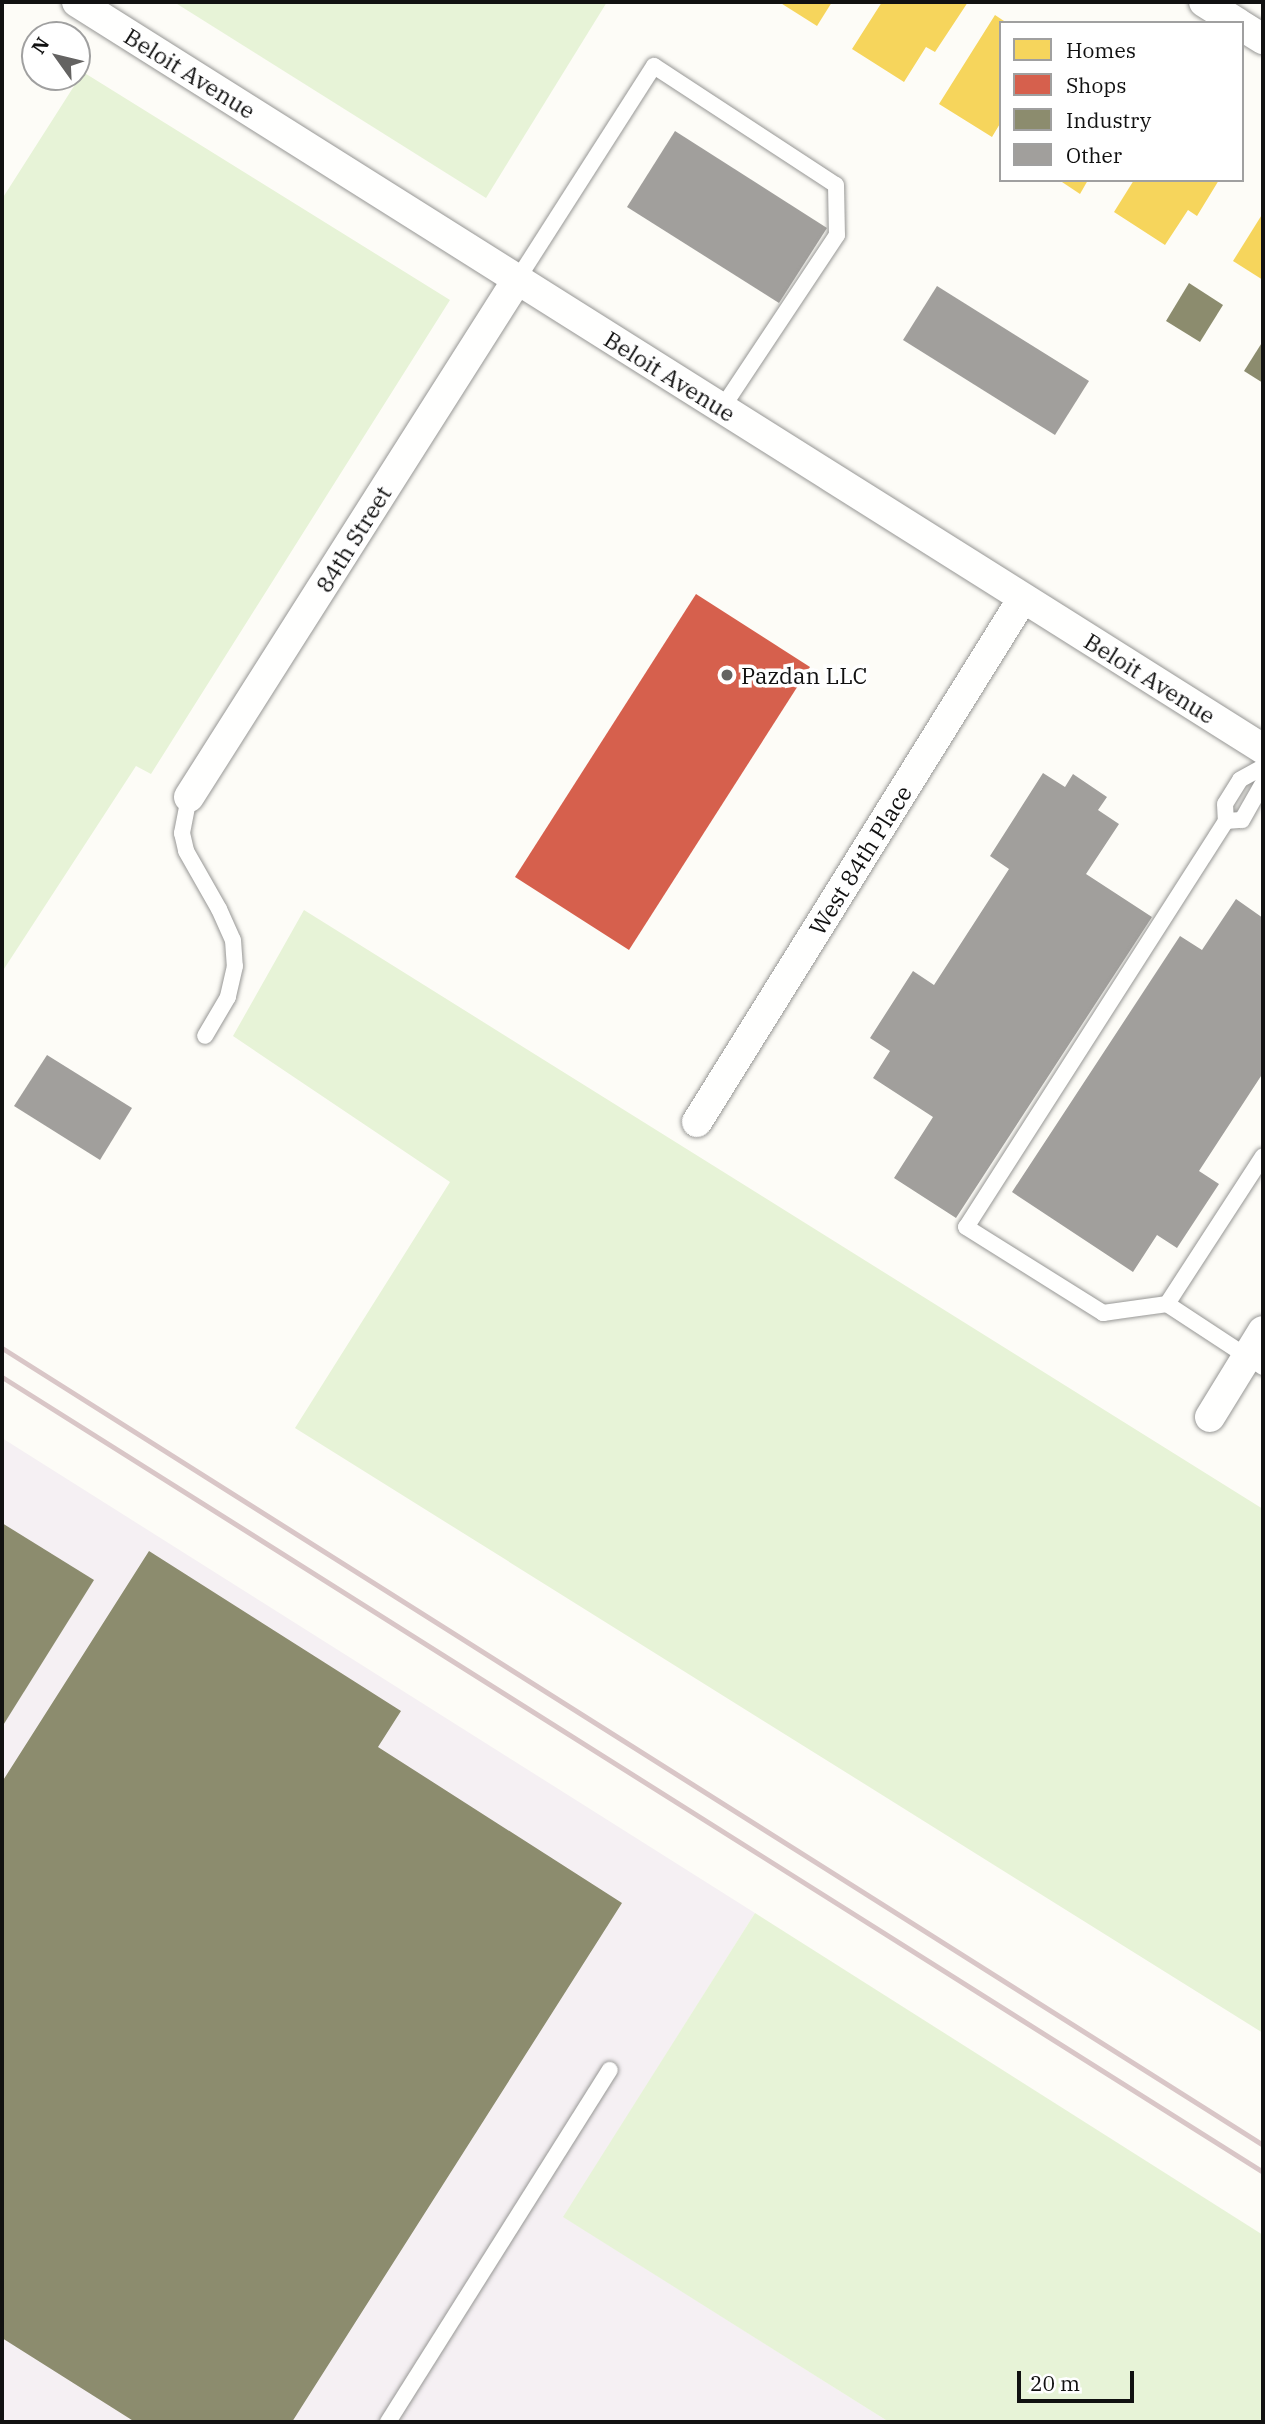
<!DOCTYPE html>
<html>
<head>
<meta charset="utf-8">
<style>
	body { margin:0 }
	#map { position:relative; width:1265px; height:2424px; overflow:hidden; background:#fdfcf7; font-family:"IBM Plex Serif",serif }
	div>[style] { position:absolute }
	[style*='--x'] { left:calc(var(--x)*1px); top:calc(var(--y)*1px); width:calc(var(--w)*1px); rotate:calc(var(--a)*1deg) }
	.industrial>* { inset:0; background:#f5f0f3 }
	.green>* { inset:0; background:#e7f3d7 }
	.homes>* { inset:0; background:#f6d55c }
	.shops>* { inset:0; background:#d6604d }
	.industry>* { inset:0; background:#8c8c6e }
	.building>* { inset:0; background:#a19f9c }
	.roads { filter:drop-shadow(0 0 2px #979795) drop-shadow(0 0 2px #979795) }
	.service>* { height:16px; margin:-8px; padding:0 8px; transform-origin:8px; border-radius:8px; background:#fffffe }
	.minor>* { height:30px; margin:-15px; padding:0 15px; transform-origin:15px; border-radius:15px; background:#fffffe }
	.rail>* { height:5px; margin:-2.5px; padding:0 2.5px; transform-origin:2.5px; border-radius:2.5px; background:#d9c6c7 }
	.dots>* { width:19px; height:19px; translate:-50% -50%; box-sizing:border-box; border:4px solid #fff; border-radius:50% }
	span { translate:-50% -50%; white-space:nowrap; text-align:center; line-height:1.15; -webkit-text-stroke:7px #fff; paint-order:stroke }
	.street-label { font-size:23px; color:#111 }
	.poi-label { font-size:23px; color:#111 }
	.left { translate:0 -50%; text-align:left }
	.frame { position:absolute; inset:0; border:4px solid #111; pointer-events:none }
	.legend { position:absolute; left:999px; top:21px; width:245px; height:161px; box-sizing:border-box; background:#fff; border:2px solid #a0a0a0; margin:0; padding:9px 12px; list-style:none; font-size:21px; color:#111 }
	.legend li { display:flex; align-items:center; gap:14px; height:35px }
	.legend b { width:35px; border:2px solid #a0a0a0 }
	.north { position:absolute; left:21px; top:21px; width:70px; height:70px; box-sizing:border-box; background:#fff; border:2px solid #a0a0a0; border-radius:50%; rotate:304deg; font-size:19px; font-weight:700; line-height:28px; text-align:center; color:#111 }
	.north::after { content:''; display:block; margin:auto; width:24px; height:32px; background:#646362; clip-path:polygon(50% 0,100% 100%,50% 72%,0 100%) }
	.scale { position:absolute; left:1017px; top:2371px; width:117px; height:32px; box-sizing:border-box; border:4px solid #111; border-top:0; padding-left:9px; font-size:21px; line-height:24px; white-space:nowrap; color:#111; -webkit-text-stroke:5px #fff; paint-order:stroke }
</style>
</head>
<body>
<div id="map">
	<div class="industrial">
		<div style="clip-path:polygon(2px 1438px,755px 1913px,564px 2217px,889px 2422px,2px 2422px)"></div>
	</div>
	<div class="green">
		<div style="clip-path:polygon(174px 2px,607px 2px,486px 198px)"></div>
		<div style="clip-path:polygon(83px 72px,450px 300px,151px 774px,136px 766px,2px 972px,2px 199px)"></div>
		<div style="clip-path:polygon(304px 910px,1263px 1509px,1263px 2033px,295px 1428px,450px 1182px,233px 1036px)"></div>
		<div style="clip-path:polygon(755px 1913px,1263px 2235px,1263px 2422px,889px 2422px,563px 2217px)"></div>
	</div>
	<div class="homes">
		<div style="clip-path:polygon(779px 2px,832px 2px,817px 26px)"></div>
		<div style="clip-path:polygon(882px 2px,968px 2px,935px 52px,926px 47px,904px 82px,852px 49px)"></div>
		<div style="clip-path:polygon(995px 15px,1007px 23px,1001px 23px,1001px 122px,992px 137px,939px 104px)"></div>
		<div style="clip-path:polygon(1059px 180px,1088px 180px,1080px 194px)"></div>
		<div style="clip-path:polygon(1134px 180px,1219px 180px,1197px 216px,1188px 210px,1165px 245px,1114px 212px)"></div>
		<div style="clip-path:polygon(1263px 213px,1263px 280px,1233px 261px)"></div>
	</div>
	<div class="shops">
		<div style="clip-path:polygon(696px 594px,810px 667px,629px 950px,515px 877px)"></div>
	</div>
	<div class="industry">
		<div style="clip-path:polygon(1189px 283px,1223px 305px,1200px 342px,1166px 321px)"></div>
		<div style="clip-path:polygon(1263px 341px,1263px 383px,1244px 371px)"></div>
		<div style="clip-path:polygon(2px 1523px,94px 1580px,2px 1727px)"></div>
		<div style="clip-path:polygon(149px 1551px,401px 1711px,378px 1747px,622px 1903px,292px 2422px,135px 2422px,2px 2338px,2px 1782px)"></div>
	</div>
	<div class="building">
		<div style="clip-path:polygon(675px 131px,827px 228px,779px 303px,627px 207px)"></div>
		<div style="clip-path:polygon(937px 286px,1089px 381px,1055px 435px,903px 340px)"></div>
		<div style="clip-path:polygon(1043px 773px,1065px 787px,1073px 774px,1107px 797px,1098px 810px,1119px 824px,1086px 874px,1152px 917px,956px 1218px,894px 1178px,933px 1117px,873px 1078px,890px 1051px,870px 1038px,913px 971px,934px 985px,1009px 869px,990px 856px)"></div>
		<div style="clip-path:polygon(1236px 899px,1263px 918px,1263px 1073px,1199px 1171px,1219px 1184px,1177px 1248px,1157px 1235px,1133px 1272px,1012px 1192px,1180px 936px,1202px 950px)"></div>
		<div style="clip-path:polygon(47px 1055px,132px 1108px,100px 1160px,14px 1106px)"></div>
	</div>
	<div class="roads">
		<div class="service">
			<div style="--x:517;--y:280;--w:254;--a:-57.4"></div>
			<div style="--x:654;--y:66;--w:217;--a:33.2"></div>
			<div style="--x:836;--y:185;--w:50;--a:88.9"></div>
			<div style="--x:837;--y:235;--w:208;--a:123.6"></div>
			<div style="--x:1263;--y:767;--w:26;--a:151"></div>
			<div style="--x:1240;--y:780;--w:28;--a:122"></div>
			<div style="--x:1225;--y:804;--w:17;--a:87"></div>
			<div style="--x:1226;--y:821;--w:482;--a:122.6"></div>
			<div style="--x:966;--y:1227;--w:162;--a:32.1"></div>
			<div style="--x:1103;--y:1313;--w:65;--a:-8"></div>
			<div style="--x:1167;--y:1304;--w:115;--a:33.3"></div>
			<div style="--x:189;--y:797;--w:37;--a:101"></div>
			<div style="--x:182;--y:833;--w:18;--a:77"></div>
			<div style="--x:186;--y:851;--w:67;--a:60.4"></div>
			<div style="--x:219;--y:909;--w:34;--a:66"></div>
			<div style="--x:233;--y:940;--w:26;--a:86"></div>
			<div style="--x:235;--y:966;--w:32;--a:103"></div>
			<div style="--x:228;--y:997;--w:45;--a:120.5"></div>
			<div style="--x:1226;--y:821;--w:16;--a:-4"></div>
			<div style="--x:1242;--y:820;--w:43;--a:-60.4"></div>
			<div style="--x:1167;--y:1304;--w:176;--a:-57"></div>
			<div style="--x:388;--y:2422;--w:416;--a:-57.8"></div>
		</div>
		<div class="minor">
			<div style="--x:77;--y:2;--w:1402;--a:32.2"></div>
			<div style="--x:1204;--y:2;--w:40;--a:32"></div>
			<div style="--x:1242;--y:26;--w:25;--a:32"></div>
			<div style="--x:189;--y:797;--w:612;--a:-57.61"></div>
			<div style="--x:697;--y:1122;--w:617;--a:-58.11"></div>
			<div style="--x:1210;--y:1417;--w:101;--a:-58.4"></div>
		</div>
	</div>
	<div class="rail">
		<div style="--x:2;--y:1348;--w:1492;--a:32.29"></div>
		<div style="--x:2;--y:1377;--w:1491;--a:32.23"></div>
	</div>
	<div class="dots">
		<div style="left:727px;top:675px;background:#646362"></div>
	</div>
	<div class="street-label">
		<span style="left:190px;top:73px;rotate:32deg">Beloit Avenue</span>
		<span style="left:670px;top:376px;rotate:32deg">Beloit Avenue</span>
		<span style="left:353px;top:539px;rotate:-58deg">84th Street</span>
		<span style="left:1150px;top:678px;rotate:32deg">Beloit Avenue</span>
		<span style="left:860px;top:860px;rotate:-58deg">West 84th Place</span>
	</div>
	<div class="poi-label">
		<span class="left" style="left:741px;top:675px">Pazdan LLC</span>
	</div>
	<div class="frame"></div>
	<ul class="legend">
	<li><b style="height:19px;background:#f6d55c"></b>Homes</li>
	<li><b style="height:19px;background:#d6604d"></b>Shops</li>
	<li><b style="height:19px;background:#8c8c6e"></b>Industry</li>
	<li><b style="height:19px;background:#a19f9c"></b>Other</li>
	</ul>
	<div class="north">N</div>
	<div class="scale">20 m</div>
</div>
</body>
</html>
